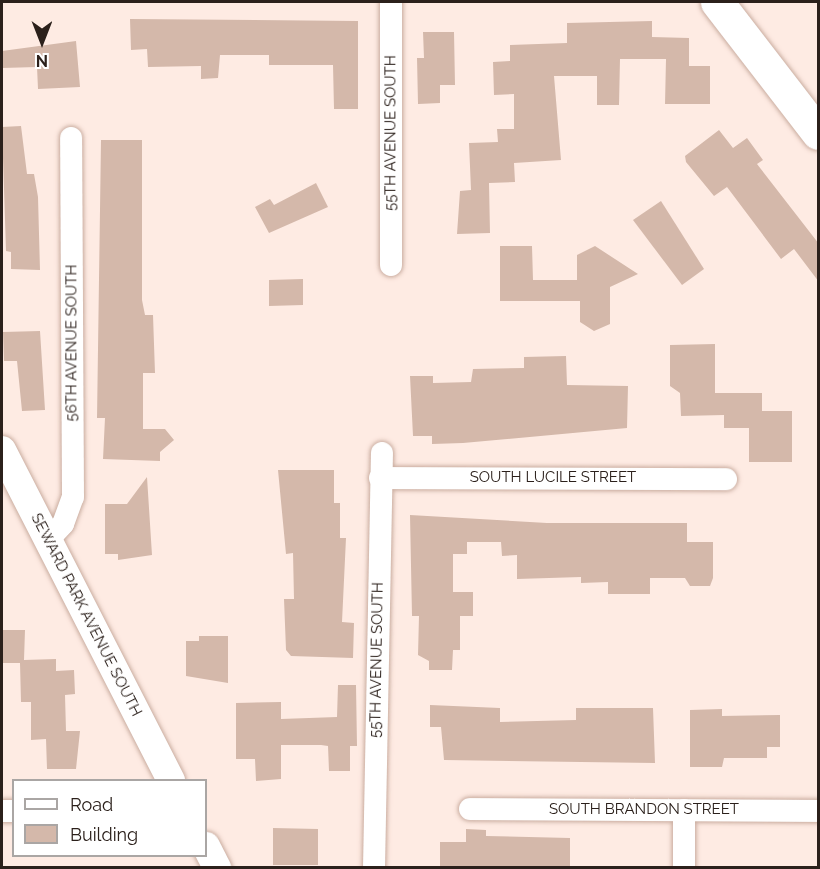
<!DOCTYPE html>
<html>
<head>
<meta charset="utf-8">
<style>
	body { margin:0 }
	#map { position:relative; width:820px; height:869px; overflow:hidden; background:#feebe3; font-family:Raleway,sans-serif }
	div>[style] { position:absolute }
	[style*='--x'] { left:calc(var(--x)*1px); top:calc(var(--y)*1px); width:calc(var(--w)*1px); rotate:calc(var(--a)*1deg) }
	.building>* { inset:0; background:#d4b8aa }
	.roads { filter:drop-shadow(0 0 2px #caada0) drop-shadow(0 0 2px #caada0) }
	.minor>* { height:22px; margin:-11px; padding:0 11px; transform-origin:11px; border-radius:11px; background:#fff }
	.tertiary>* { height:28px; margin:-14px; padding:0 14px; transform-origin:14px; border-radius:14px; background:#fff }
	.secondary>* { height:33px; margin:-16.5px; padding:0 16.5px; transform-origin:16.5px; border-radius:16.5px; background:#fff }
	span { translate:-50% -50%; white-space:nowrap; text-align:center; line-height:1.15; -webkit-text-stroke:4.5px #fff; paint-order:stroke }
	.street-label { font-size:15px; color:#2b201b }
	.frame { position:absolute; inset:0; border:3px solid #2b201b; pointer-events:none }
	.legend { position:absolute; left:12px; top:779px; width:195px; height:78px; box-sizing:border-box; background:#fff; border:2px solid #aaa6a4; margin:0; padding:8px 10px; list-style:none; font-size:18px; color:#2b201b }
	.legend li { display:flex; align-items:center; gap:12px; height:30px }
	.legend b { width:30px; border:2px solid #aaa6a4 }
	.north { position:absolute; left:12px; top:12px; width:60px; height:60px; -webkit-text-stroke:4px #fff; paint-order:stroke; rotate:180deg; font-size:16px; font-weight:700; line-height:24px; text-align:center; color:#2b201b }
	.north::after { content:''; display:block; margin:auto; width:21px; height:27px; background:#2b201b; clip-path:polygon(50% 0,100% 100%,50% 72%,0 100%) }
</style>
</head>
<body>
<div id="map">
	<div class="building">
		<div style="clip-path:polygon(130px 19px,358px 21px,358px 109px,334px 109px,333px 65px,269px 65px,269px 55px,220px 55px,218px 78px,201px 79px,201px 66px,148px 67px,147px 49px,131px 50px)"></div>
		<div style="clip-path:polygon(652px 21px,652px 37px,689px 38px,689px 66px,710px 66px,710px 104px,665px 104px,666px 59px,620px 59px,619px 105px,597px 105px,597px 76px,554px 76px,561px 160px,514px 163px,515px 182px,489px 183px,490px 233px,457px 234px,460px 191px,471px 190px,469px 143px,498px 142px,497px 129px,514px 129px,514px 94px,494px 95px,493px 62px,510px 61px,510px 45px,567px 43px,567px 23px)"></div>
		<div style="clip-path:polygon(423px 32px,454px 32px,455px 85px,440px 85px,440px 103px,418px 104px,417px 58px,424px 58px)"></div>
		<div style="clip-path:polygon(76px 41px,80px 87px,38px 89px,37px 67px,2px 68px,2px 51px)"></div>
		<div style="clip-path:polygon(21px 126px,27px 174px,34px 174px,38px 197px,40px 270px,11px 269px,11px 252px,6px 251px,2px 127px)"></div>
		<div style="clip-path:polygon(719px 130px,733px 148px,747px 138px,763px 160px,757px 164px,819px 244px,819px 282px,794px 249px,781px 259px,727px 187px,714px 196px,686px 162px,685px 156px)"></div>
		<div style="clip-path:polygon(101px 140px,142px 140px,142px 300px,145px 315px,153px 315px,155px 373px,143px 373px,143px 429px,165px 429px,174px 440px,160px 452px,160px 461px,103px 459px,105px 418px,97px 418px)"></div>
		<div style="clip-path:polygon(316px 183px,328px 207px,269px 233px,255px 207px,270px 199px,274px 205px)"></div>
		<div style="clip-path:polygon(661px 201px,704px 269px,682px 285px,633px 220px)"></div>
		<div style="clip-path:polygon(500px 246px,532px 246px,533px 280px,577px 280px,577px 255px,595px 246px,638px 274px,610px 287px,610px 324px,594px 331px,580px 322px,580px 301px,500px 301px)"></div>
		<div style="clip-path:polygon(303px 279px,303px 305px,269px 306px,269px 280px)"></div>
		<div style="clip-path:polygon(40px 331px,45px 410px,22px 411px,17px 361px,4px 361px,3px 332px)"></div>
		<div style="clip-path:polygon(715px 344px,715px 393px,762px 393px,762px 411px,792px 411px,792px 462px,749px 462px,749px 428px,724px 428px,724px 415px,681px 416px,680px 393px,670px 386px,670px 345px)"></div>
		<div style="clip-path:polygon(566px 356px,567px 385px,628px 386px,627px 428px,463px 443px,432px 444px,432px 436px,413px 436px,410px 376px,433px 376px,433px 383px,471px 382px,473px 369px,524px 368px,524px 357px)"></div>
		<div style="clip-path:polygon(278px 470px,334px 470px,334px 503px,340px 503px,340px 538px,346px 538px,342px 622px,354px 623px,353px 658px,291px 656px,286px 650px,284px 599px,294px 599px,293px 553px,286px 554px)"></div>
		<div style="clip-path:polygon(147px 477px,152px 555px,118px 560px,118px 554px,105px 554px,105px 504px,127px 504px)"></div>
		<div style="clip-path:polygon(410px 515px,547px 523px,687px 523px,687px 542px,713px 542px,713px 578px,710px 586px,690px 586px,685px 578px,650px 578px,650px 594px,608px 594px,608px 582px,581px 583px,581px 577px,517px 579px,517px 555px,502px 556px,501px 542px,467px 542px,467px 554px,453px 554px,453px 592px,473px 592px,473px 616px,460px 616px,460px 650px,453px 650px,452px 670px,429px 670px,429px 661px,418px 655px,419px 616px,412px 616px)"></div>
		<div style="clip-path:polygon(2px 630px,25px 630px,24px 660px,56px 659px,56px 671px,74px 670px,75px 694px,65px 695px,66px 731px,80px 731px,76px 769px,47px 769px,46px 739px,31px 740px,31px 702px,21px 702px,20px 663px,2px 663px)"></div>
		<div style="clip-path:polygon(199px 636px,228px 636px,228px 683px,186px 676px,186px 641px,199px 641px)"></div>
		<div style="clip-path:polygon(338px 685px,356px 685px,357px 746px,350px 746px,350px 771px,329px 771px,328px 746px,321px 745px,281px 745px,281px 779px,256px 781px,255px 759px,236px 759px,236px 703px,281px 702px,281px 719px,337px 717px)"></div>
		<div style="clip-path:polygon(430px 705px,500px 708px,500px 722px,576px 720px,576px 708px,653px 708px,655px 763px,444px 760px,441px 727px,430px 727px)"></div>
		<div style="clip-path:polygon(722px 709px,722px 716px,780px 715px,780px 747px,767px 747px,767px 758px,724px 758px,722px 767px,690px 767px,690px 710px)"></div>
		<div style="clip-path:polygon(273px 828px,318px 829px,318px 865px,273px 865px)"></div>
		<div style="clip-path:polygon(466px 829px,486px 830px,486px 836px,570px 838px,570px 867px,440px 867px,440px 842px,466px 842px)"></div>
	</div>
	<div class="roads">
		<div class="minor">
			<div style="--x:391;--y:265;--w:263;--a:-90"></div>
			<div style="--x:380;--y:478;--w:346;--a:0.2"></div>
			<div style="--x:48;--y:540;--w:22;--a:-47"></div>
			<div style="--x:63;--y:524;--w:29;--a:-70"></div>
			<div style="--x:73;--y:497;--w:359;--a:-90.3"></div>
			<div style="--x:470;--y:809;--w:348;--a:0.3"></div>
			<div style="--x:684;--y:810;--w:58;--a:90"></div>
			<div style="--x:2;--y:811;--w:12;--a:0"></div>
			<div style="--x:374;--y:868;--w:415;--a:-88.9"></div>
		</div>
		<div class="tertiary">
			<div style="--x:2;--y:450;--w:371;--a:62.9"></div>
			<div style="--x:206;--y:846;--w:25;--a:63"></div>
		</div>
		<div class="secondary">
			<div style="--x:717;--y:2;--w:165;--a:52.4"></div>
		</div>
	</div>
	<div class="street-label">
		<span style="left:391px;top:133px;rotate:-90deg">55TH AVENUE SOUTH</span>
		<span style="left:72px;top:343px;rotate:-90deg">56TH AVENUE SOUTH</span>
		<span style="left:553px;top:478px">SOUTH LUCILE STREET</span>
		<span style="left:86px;top:615px;rotate:63deg">SEWARD PARK AVENUE SOUTH</span>
		<span style="left:377px;top:660px;rotate:-89deg">55TH AVENUE SOUTH</span>
		<span style="left:644px;top:810px">SOUTH BRANDON STREET</span>
	</div>
	<div class="frame"></div>
	<ul class="legend">
	<li><b style="height:8px;background:#fff"></b>Road</li>
	<li><b style="height:16px;background:#d4b8aa"></b>Building</li>
	</ul>
	<div class="north">N</div>
</div>
</body>
</html>
